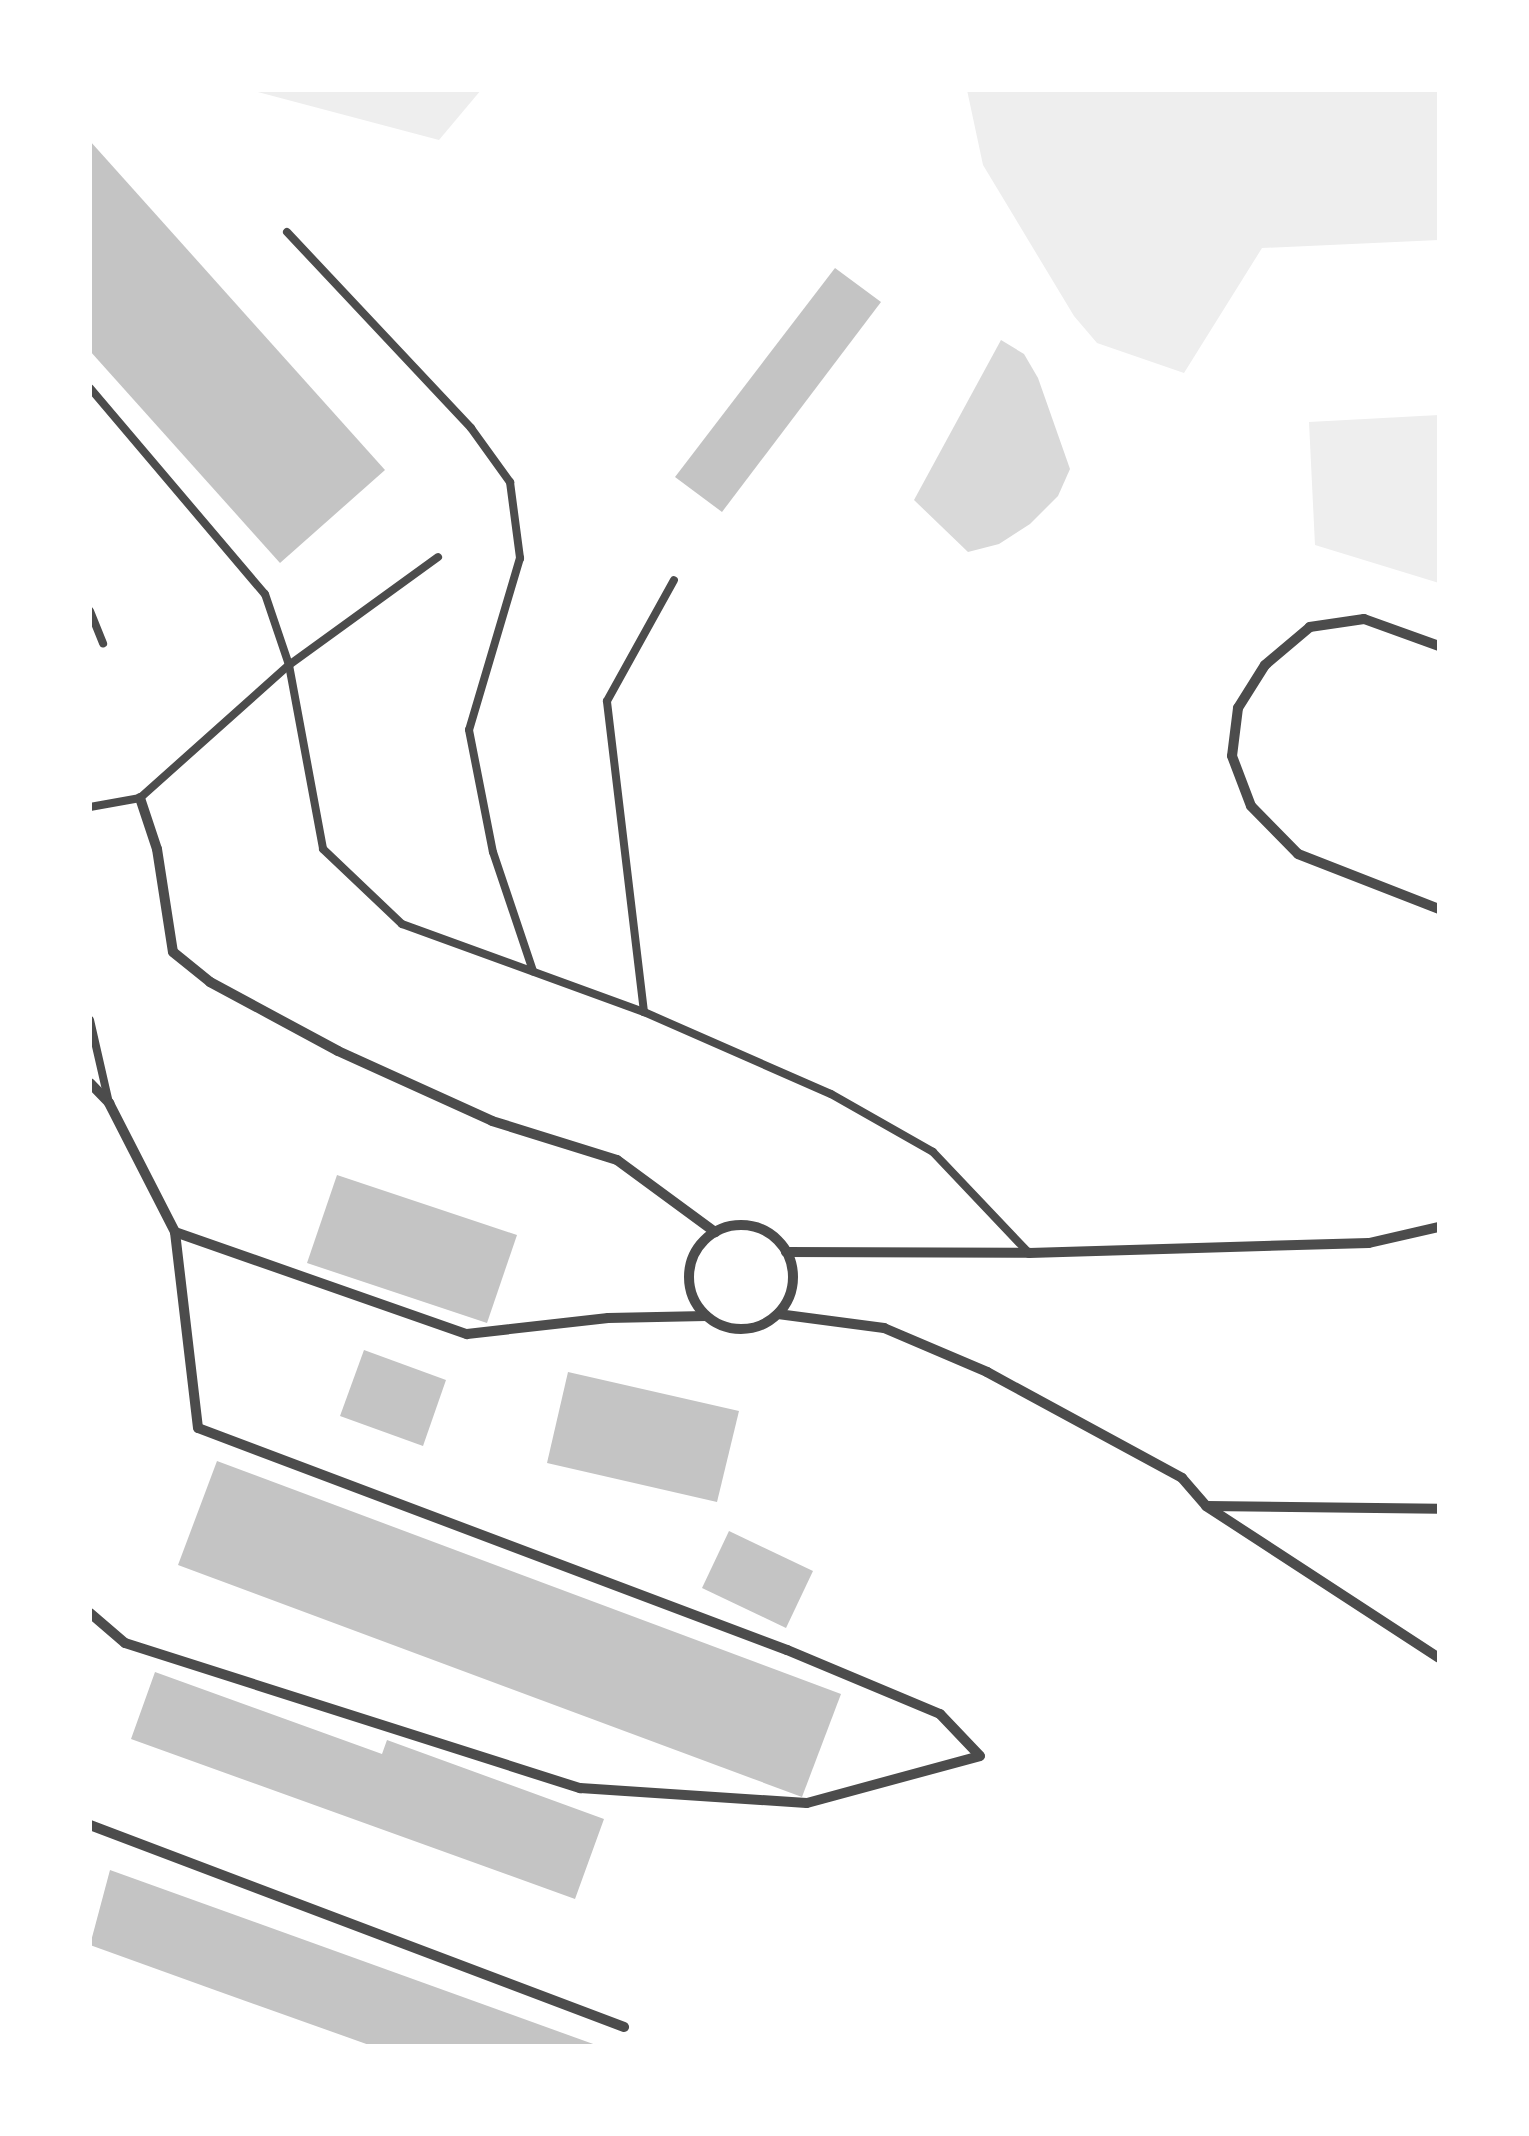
<!DOCTYPE html>
<html>
<head>
<meta charset="utf-8">
<style>
	body { margin:0 }
	#map { position:relative; width:1529px; height:2136px; overflow:hidden; background:#fff; font-family:"DejaVu Sans",sans-serif }
	div>[style] { position:absolute }
	[style*='--x'] { left:calc(var(--x)*1px); top:calc(var(--y)*1px); width:calc(var(--w)*1px); rotate:calc(var(--a)*1deg) }
	.green>* { inset:0; background:#eee }
	.water>* { inset:0; background:#d9d9d9 }
	.building>* { inset:0; background:#c4c4c4 }
	.service>* { height:8px; margin:-4px; padding:0 4px; transform-origin:4px; border-radius:4px; background:#4c4c4c }
	.minor>* { height:10px; margin:-5px; padding:0 5px; transform-origin:5px; border-radius:5px; background:#4c4c4c }
	.minor>.ring { margin:-5px; padding:0; box-sizing:content-box; background:none; border:10px solid #4c4c4c; border-radius:50% }
	span { translate:-50% -50%; white-space:nowrap; text-align:center; line-height:1.15; -webkit-text-stroke:9px #fff; paint-order:stroke }
	.frame { position:absolute; inset:0; border:92px solid #fff; pointer-events:none }
</style>
</head>
<body>
<div id="map">
	<div class="green">
		<div style="clip-path:polygon(250px 90px,481px 90px,439px 140px)"></div>
		<div style="clip-path:polygon(967px 90px,1439px 90px,1439px 240px,1262px 248px,1184px 373px,1097px 343px,1074px 316px,983px 165px)"></div>
		<div style="clip-path:polygon(1439px 415px,1439px 583px,1315px 545px,1309px 422px)"></div>
	</div>
	<div class="water">
		<div style="clip-path:polygon(1001px 340px,1024px 354px,1038px 378px,1070px 469px,1058px 496px,1030px 524px,999px 544px,968px 552px,914px 500px)"></div>
	</div>
	<div class="building">
		<div style="clip-path:polygon(90px 141px,385px 470px,280px 563px,90px 351px)"></div>
		<div style="clip-path:polygon(835px 268px,881px 302px,722px 512px,675px 477px)"></div>
		<div style="clip-path:polygon(337px 1175px,517px 1235px,487px 1323px,307px 1263px)"></div>
		<div style="clip-path:polygon(364px 1350px,446px 1380px,423px 1446px,340px 1416px)"></div>
		<div style="clip-path:polygon(568px 1372px,739px 1411px,717px 1502px,547px 1463px)"></div>
		<div style="clip-path:polygon(217px 1461px,841px 1694px,802px 1797px,178px 1565px)"></div>
		<div style="clip-path:polygon(729px 1531px,813px 1571px,786px 1628px,702px 1588px)"></div>
		<div style="clip-path:polygon(155px 1672px,382px 1754px,387px 1740px,604px 1819px,575px 1899px,131px 1739px)"></div>
		<div style="clip-path:polygon(110px 1870px,596px 2045px,596px 2046px,372px 2046px,212px 1989px,90px 1945px)"></div>
	</div>
	<div class="service">
		<div style="--x:287;--y:232;--w:269;--a:46.8"></div>
		<div style="--x:471;--y:428;--w:67;--a:54.2"></div>
		<div style="--x:510;--y:482;--w:77;--a:82.5"></div>
		<div style="--x:520;--y:558;--w:179;--a:106.5"></div>
		<div style="--x:469;--y:730;--w:124;--a:78.9"></div>
		<div style="--x:493;--y:852;--w:126;--a:71.4"></div>
		<div style="--x:90;--y:388;--w:270;--a:49.7"></div>
		<div style="--x:265;--y:594;--w:75;--a:71.3"></div>
		<div style="--x:289;--y:665;--w:187;--a:79.5"></div>
		<div style="--x:323;--y:849;--w:109;--a:43.5"></div>
		<div style="--x:402;--y:924;--w:258;--a:20"></div>
		<div style="--x:644;--y:1012;--w:204;--a:23.7"></div>
		<div style="--x:831;--y:1094;--w:117;--a:29.6"></div>
		<div style="--x:933;--y:1152;--w:139;--a:46.5"></div>
		<div style="--x:90;--y:611;--w:35;--a:68"></div>
		<div style="--x:90;--y:807;--w:51;--a:-10.2"></div>
		<div style="--x:140;--y:798;--w:200;--a:-41.8"></div>
		<div style="--x:289;--y:665;--w:184;--a:-35.9"></div>
		<div style="--x:644;--y:1012;--w:313;--a:-96.8"></div>
		<div style="--x:607;--y:701;--w:138;--a:-61"></div>
		<div style="--x:90;--y:1020;--w:85;--a:77.1"></div>
	</div>
	<div class="minor">
		<div style="--x:1439;--y:646;--w:80;--a:-160.2"></div>
		<div style="--x:1364;--y:619;--w:55;--a:171.6"></div>
		<div style="--x:1310;--y:627;--w:59;--a:139.8"></div>
		<div style="--x:1265;--y:665;--w:51;--a:122.1"></div>
		<div style="--x:1238;--y:708;--w:48;--a:97.1"></div>
		<div style="--x:1232;--y:756;--w:53;--a:69.2"></div>
		<div style="--x:1251;--y:806;--w:67;--a:45.6"></div>
		<div style="--x:1298;--y:854;--w:151;--a:21.3"></div>
		<div style="--x:140;--y:798;--w:54;--a:71.6"></div>
		<div style="--x:157;--y:849;--w:104;--a:81.2"></div>
		<div style="--x:173;--y:952;--w:48;--a:39"></div>
		<div style="--x:210;--y:982;--w:145;--a:28.3"></div>
		<div style="--x:338;--y:1051;--w:169;--a:24.4"></div>
		<div style="--x:492;--y:1121;--w:131;--a:17.3"></div>
		<div style="--x:617;--y:1160;--w:122;--a:36.3"></div>
		<div style="--x:90;--y:1083;--w:28;--a:46"></div>
		<div style="--x:109;--y:1103;--w:145;--a:62.9"></div>
		<div style="--x:175;--y:1232;--w:309;--a:19.3"></div>
		<div style="--x:467;--y:1334;--w:142;--a:-6.5"></div>
		<div style="--x:608;--y:1318;--w:98;--a:-1.2"></div>
		<div class="ring" style="left:689px;top:1225px;width:94px;height:94px"></div>
		<div style="--x:786;--y:1252;--w:243;--a:0.2"></div>
		<div style="--x:1029;--y:1253;--w:340;--a:-1.7"></div>
		<div style="--x:1369;--y:1243;--w:72;--a:-12.9"></div>
		<div style="--x:778;--y:1314;--w:107;--a:7.5"></div>
		<div style="--x:884;--y:1328;--w:112;--a:23.1"></div>
		<div style="--x:987;--y:1372;--w:222;--a:28.5"></div>
		<div style="--x:1182;--y:1478;--w:37;--a:49"></div>
		<div style="--x:1206;--y:1506;--w:278;--a:33.1"></div>
		<div style="--x:1207;--y:1506;--w:232;--a:0.7"></div>
		<div style="--x:90;--y:1613;--w:46;--a:40.6"></div>
		<div style="--x:125;--y:1643;--w:478;--a:17.7"></div>
		<div style="--x:580;--y:1788;--w:227;--a:3.8"></div>
		<div style="--x:807;--y:1803;--w:179;--a:-15.2"></div>
		<div style="--x:980;--y:1756;--w:58;--a:-133.6"></div>
		<div style="--x:940;--y:1714;--w:166;--a:-157.3"></div>
		<div style="--x:787;--y:1650;--w:629;--a:-159.35"></div>
		<div style="--x:198;--y:1428;--w:197;--a:-96.7"></div>
		<div style="--x:90;--y:1825;--w:571;--a:20.72"></div>
	</div>
	<div class="frame"></div>
</div>
</body>
</html>
